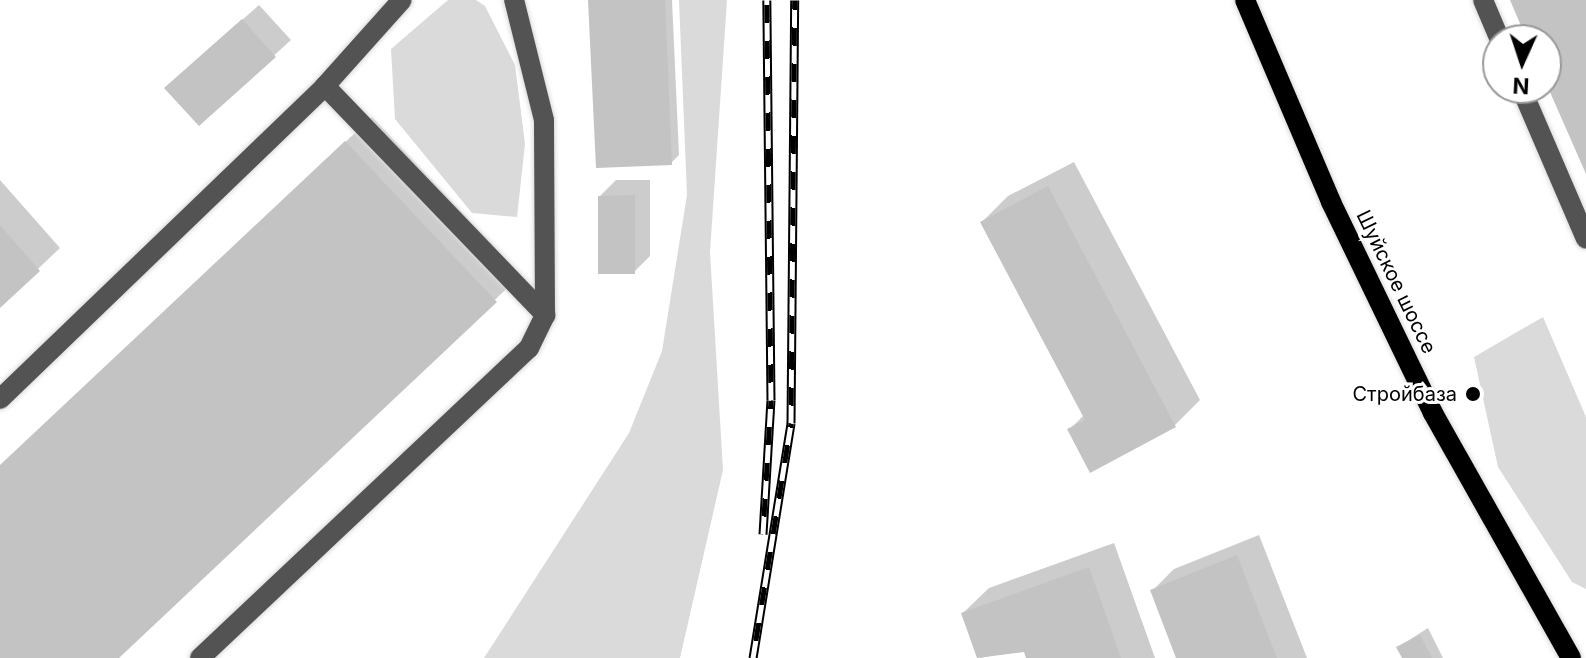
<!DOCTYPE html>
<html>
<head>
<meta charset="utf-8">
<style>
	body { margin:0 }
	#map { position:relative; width:1586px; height:658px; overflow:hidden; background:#fff; font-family:Inter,sans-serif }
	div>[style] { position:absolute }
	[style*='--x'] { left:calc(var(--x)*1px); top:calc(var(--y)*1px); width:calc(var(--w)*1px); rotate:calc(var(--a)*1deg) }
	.green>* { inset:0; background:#dadada }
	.shadow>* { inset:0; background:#0003 }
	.building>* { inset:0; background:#c3c3c3 }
	.roads { filter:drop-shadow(0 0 2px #dbdbdb) drop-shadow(0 0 2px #dbdbdb) }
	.minor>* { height:20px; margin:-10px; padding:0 10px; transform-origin:10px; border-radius:10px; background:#535353 }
	.major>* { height:20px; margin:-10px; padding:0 10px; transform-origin:10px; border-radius:10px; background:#000 }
	.rail>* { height:9px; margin-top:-4.5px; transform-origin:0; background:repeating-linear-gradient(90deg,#fff 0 18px,#000 0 36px); box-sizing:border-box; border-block:2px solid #000 }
	.dots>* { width:22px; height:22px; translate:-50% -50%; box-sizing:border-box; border:4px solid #fff; border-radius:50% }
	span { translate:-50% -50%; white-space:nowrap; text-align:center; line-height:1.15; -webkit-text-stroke:6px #fff; paint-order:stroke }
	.street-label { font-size:20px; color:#000 }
	.poi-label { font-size:20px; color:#000 }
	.right { translate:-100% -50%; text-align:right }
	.north { position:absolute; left:1482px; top:24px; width:80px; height:80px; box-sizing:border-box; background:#fff; border:2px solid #999; border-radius:50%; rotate:183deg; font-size:22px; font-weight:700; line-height:32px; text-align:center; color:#000 }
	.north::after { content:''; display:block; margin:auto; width:28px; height:36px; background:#000; clip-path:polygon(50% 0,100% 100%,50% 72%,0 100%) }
</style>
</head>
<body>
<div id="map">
	<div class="green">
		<div style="clip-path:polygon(448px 0,476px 0,485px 6px,515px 65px,525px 144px,517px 217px,472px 213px,395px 119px,391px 49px)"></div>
		<div style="clip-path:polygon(679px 0,727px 0,710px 252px,723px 470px,680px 658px,484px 658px,629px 433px,662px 351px,687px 195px)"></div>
		<div style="clip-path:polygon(1543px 317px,1586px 417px,1586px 589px,1572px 582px,1498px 467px,1474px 357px)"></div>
	</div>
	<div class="shadow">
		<div style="clip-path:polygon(590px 0,672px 0,679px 155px,671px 163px)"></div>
		<div style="clip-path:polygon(259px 5px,291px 40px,199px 124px,183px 72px)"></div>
		<div style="clip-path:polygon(372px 117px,521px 275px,116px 658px,0 658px,0 466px)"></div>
		<div style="clip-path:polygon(1074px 162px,1200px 400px,1174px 426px,1069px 430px,1084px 415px,982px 222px,1008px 196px)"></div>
		<div style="clip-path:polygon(0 180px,60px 248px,0 305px)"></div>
		<div style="clip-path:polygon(616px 180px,650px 180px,650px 256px,634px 272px,600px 196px)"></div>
		<div style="clip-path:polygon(1259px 535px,1307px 658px,1178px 658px,1152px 591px,1174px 569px)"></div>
		<div style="clip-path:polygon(1114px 543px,1155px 658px,1028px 658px,1025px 649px,980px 658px,963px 613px,989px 588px)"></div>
		<div style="clip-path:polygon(1428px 628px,1443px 658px,1404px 658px,1398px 647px)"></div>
	</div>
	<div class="building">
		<div style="clip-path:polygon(588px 0,665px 0,672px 165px,596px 168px)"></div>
		<div style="clip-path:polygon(1510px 0,1586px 0,1586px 174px,1546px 83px,1546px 40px,1527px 40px)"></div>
		<div style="clip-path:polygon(242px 19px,276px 57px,199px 126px,164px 88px)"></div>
		<div style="clip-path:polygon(345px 141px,497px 302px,119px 658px,0 658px,0 465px)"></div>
		<div style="clip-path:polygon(1048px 186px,1176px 427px,1090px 473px,1067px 429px,1085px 420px,980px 222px)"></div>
		<div style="clip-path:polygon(635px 195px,635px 274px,598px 274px,598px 196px)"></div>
		<div style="clip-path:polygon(0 225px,40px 271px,0 308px)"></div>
		<div style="clip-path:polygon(1237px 555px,1277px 658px,1176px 658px,1150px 590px)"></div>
		<div style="clip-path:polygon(1089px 567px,1121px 658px,1026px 658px,1024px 652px,977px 658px,961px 613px)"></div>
		<div style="clip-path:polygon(1420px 635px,1432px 658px,1402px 658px,1396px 647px)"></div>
	</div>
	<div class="roads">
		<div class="minor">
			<div style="--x:1483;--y:0;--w:43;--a:67"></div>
			<div style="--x:325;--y:86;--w:318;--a:46.1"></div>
			<div style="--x:1521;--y:88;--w:164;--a:66.7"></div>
			<div style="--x:0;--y:399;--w:451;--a:-43.9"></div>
			<div style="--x:325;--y:86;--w:115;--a:-48.2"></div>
			<div style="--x:200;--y:658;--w:452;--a:-43.3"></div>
			<div style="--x:529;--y:348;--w:37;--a:-64"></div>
			<div style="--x:545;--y:315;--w:195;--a:-90.3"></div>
			<div style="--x:544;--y:120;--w:124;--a:-104"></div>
		</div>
		<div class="major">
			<div style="--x:1245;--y:0;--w:220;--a:66.9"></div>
			<div style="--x:1331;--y:202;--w:234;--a:64.2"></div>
			<div style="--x:1433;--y:413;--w:281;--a:60.6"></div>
		</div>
	</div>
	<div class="rail">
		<div style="--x:763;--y:534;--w:134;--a:-86.6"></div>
		<div style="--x:771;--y:400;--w:400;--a:-90.6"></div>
		<div style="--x:753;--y:658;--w:238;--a:-80.8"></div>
		<div style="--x:791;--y:423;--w:423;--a:-89.5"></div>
	</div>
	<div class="dots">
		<div style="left:1473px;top:394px;background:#000"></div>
	</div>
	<div class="street-label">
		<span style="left:1396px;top:282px;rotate:64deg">Шуйское шоссе</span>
	</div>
	<div class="poi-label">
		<span class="right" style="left:1457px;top:394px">Стройбаза</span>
	</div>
	<div class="north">N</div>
</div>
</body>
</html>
